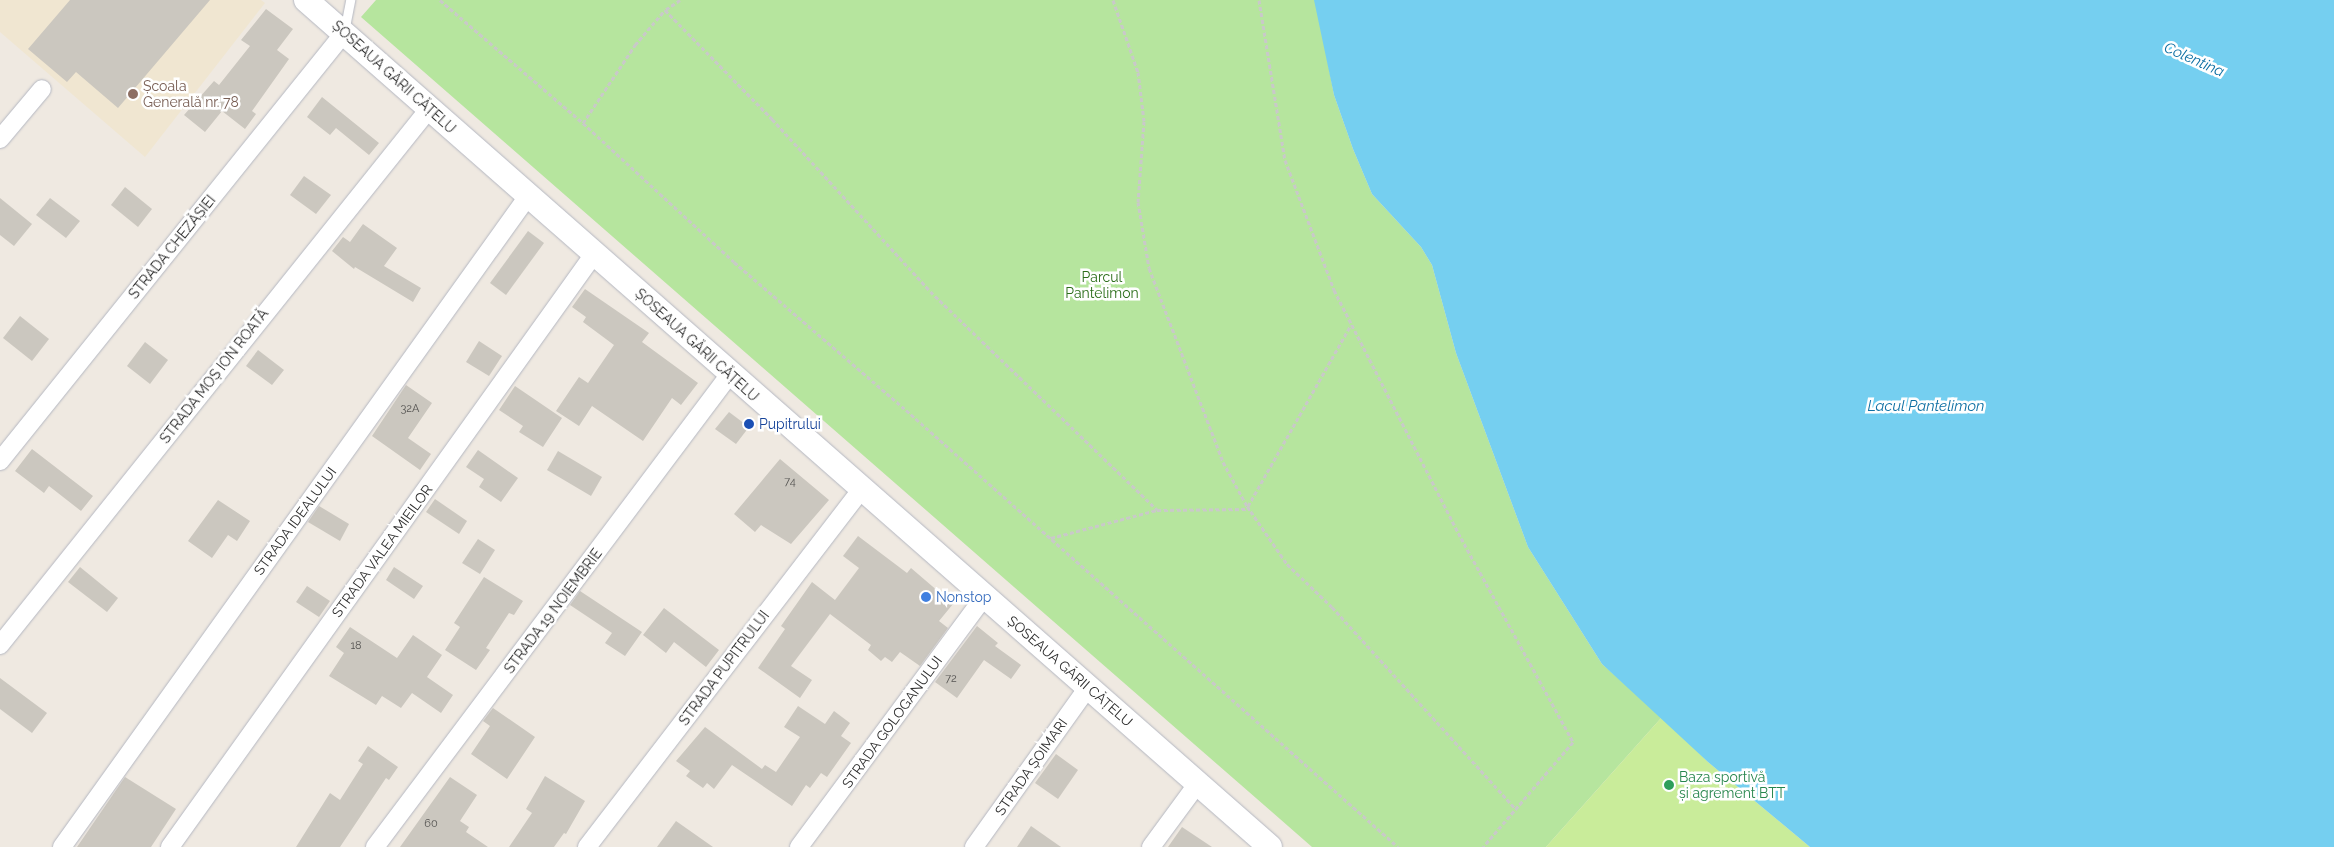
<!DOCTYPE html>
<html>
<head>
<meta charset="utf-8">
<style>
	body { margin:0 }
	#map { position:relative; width:2334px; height:847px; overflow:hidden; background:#efe9e1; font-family:Raleway,sans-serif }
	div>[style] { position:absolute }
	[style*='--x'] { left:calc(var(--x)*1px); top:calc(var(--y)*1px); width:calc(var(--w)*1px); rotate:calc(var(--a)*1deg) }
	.education>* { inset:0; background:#f0e6d1 }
	.green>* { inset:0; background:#b6e59e }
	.pitch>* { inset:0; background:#c9ec9a }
	.water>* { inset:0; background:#75cff0 }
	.building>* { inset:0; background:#cbc7bf }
	.path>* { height:3px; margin-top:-1.5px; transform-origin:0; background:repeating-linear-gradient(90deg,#c9c9c9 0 4px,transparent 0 6.5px) }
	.roads { filter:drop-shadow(0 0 1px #b4b7c1) drop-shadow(0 0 1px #b4b7c1) }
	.lane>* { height:9px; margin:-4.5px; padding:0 4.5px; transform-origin:4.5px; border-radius:4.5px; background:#fff }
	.street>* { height:18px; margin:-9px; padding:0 9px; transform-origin:9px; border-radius:9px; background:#fff }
	.secondary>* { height:24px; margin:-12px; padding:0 12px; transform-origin:12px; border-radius:12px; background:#fff }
	.dots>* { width:14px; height:14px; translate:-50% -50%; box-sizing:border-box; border:2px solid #fff; border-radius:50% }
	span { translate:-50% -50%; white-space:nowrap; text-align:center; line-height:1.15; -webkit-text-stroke:5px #fff; paint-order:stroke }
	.number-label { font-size:11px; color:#555452 }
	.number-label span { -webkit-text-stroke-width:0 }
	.street-label { font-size:14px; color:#2e2e2e }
	.education-label { font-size:14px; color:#785e54 }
	.left { translate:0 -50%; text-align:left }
	.park-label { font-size:14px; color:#2c6e1b }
	.transit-label { font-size:14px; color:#164399 }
	.shop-label { font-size:14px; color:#366cbe }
	.leisure-label { font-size:14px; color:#27864d }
	.water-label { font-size:15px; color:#0d6fa3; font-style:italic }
</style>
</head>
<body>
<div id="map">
	<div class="education">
		<div style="clip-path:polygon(0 0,261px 0,265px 3px,145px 157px,0 32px)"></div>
	</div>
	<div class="green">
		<div style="clip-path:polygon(376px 0,1316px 0,1334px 95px,1353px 149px,1372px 194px,1421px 247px,1432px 265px,1456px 353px,1528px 547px,1602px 664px,1662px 717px,1546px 847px,1312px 847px,361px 17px)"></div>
	</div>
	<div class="pitch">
		<div style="clip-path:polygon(1662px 717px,1708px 762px,1810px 847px,1546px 847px)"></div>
	</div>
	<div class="water">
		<div style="clip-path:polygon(1314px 0,2334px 0,2334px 847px,1810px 847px,1708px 762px,1602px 664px,1528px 547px,1456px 353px,1432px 265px,1421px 247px,1372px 194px,1353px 149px,1334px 95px)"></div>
	</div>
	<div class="building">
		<div style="clip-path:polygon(70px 0,210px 0,118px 108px,76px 72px,67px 82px,28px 49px)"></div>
		<div style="clip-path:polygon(266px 9px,293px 29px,277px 50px,289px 59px,252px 111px,256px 114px,245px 129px,222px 111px,205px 132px,184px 115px,214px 81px,219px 85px,250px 46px,241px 40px)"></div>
		<div style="clip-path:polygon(322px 97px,379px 143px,369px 155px,336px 128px,330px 135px,307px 117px)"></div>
		<div style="clip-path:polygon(304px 176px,331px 195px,316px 214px,290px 195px)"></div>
		<div style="clip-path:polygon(125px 187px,152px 209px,138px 227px,111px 205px)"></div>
		<div style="clip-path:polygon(0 198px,32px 224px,14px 246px,0 235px)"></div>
		<div style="clip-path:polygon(50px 198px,80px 221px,66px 238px,36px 215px)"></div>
		<div style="clip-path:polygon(363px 224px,397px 248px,384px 266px,421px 288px,413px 302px,355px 267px,354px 269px,332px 251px,343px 237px,350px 242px)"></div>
		<div style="clip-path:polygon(528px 231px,544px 243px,506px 295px,490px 283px)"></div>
		<div style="clip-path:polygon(585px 289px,649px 333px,642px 342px,698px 383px,681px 405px,672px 398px,643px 441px,592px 406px,579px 426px,556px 411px,579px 377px,588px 383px,614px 345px,583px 322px,586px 317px,572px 307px)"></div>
		<div style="clip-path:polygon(20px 316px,49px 339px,32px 361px,3px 338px)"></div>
		<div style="clip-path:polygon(479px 341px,502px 356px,489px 376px,466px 362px)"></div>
		<div style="clip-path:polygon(145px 342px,168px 360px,150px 384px,127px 366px)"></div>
		<div style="clip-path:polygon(258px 350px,284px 370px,272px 385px,246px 366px)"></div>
		<div style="clip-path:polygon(406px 385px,432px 403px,408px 438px,431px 454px,420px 470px,372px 436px)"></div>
		<div style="clip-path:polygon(515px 386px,562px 418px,543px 447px,519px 432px,523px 426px,499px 410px)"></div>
		<div style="clip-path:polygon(729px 412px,749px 427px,736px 444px,715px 429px)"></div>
		<div style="clip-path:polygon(32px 449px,93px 496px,81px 511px,49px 486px,44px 493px,15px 471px)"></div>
		<div style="clip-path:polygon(478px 450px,518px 478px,501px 502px,479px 487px,484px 479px,466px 467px)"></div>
		<div style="clip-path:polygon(558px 451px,602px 477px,591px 496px,547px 470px)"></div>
		<div style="clip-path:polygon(780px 459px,829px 500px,791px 544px,761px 525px,755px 532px,734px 514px)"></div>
		<div style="clip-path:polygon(435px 499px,467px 521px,459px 534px,426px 512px)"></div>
		<div style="clip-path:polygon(218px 500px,250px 521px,237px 541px,228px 535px,212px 558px,188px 541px)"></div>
		<div style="clip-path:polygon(319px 506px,349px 524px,340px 541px,308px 522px)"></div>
		<div style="clip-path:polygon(858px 536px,907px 573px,911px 568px,953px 604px,939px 621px,948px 628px,920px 666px,900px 652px,892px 662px,885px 657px,881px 661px,868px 650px,871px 645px,830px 614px,791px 666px,812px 680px,800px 698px,758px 668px,785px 629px,781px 626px,812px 582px,835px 600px,859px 568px,843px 556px)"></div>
		<div style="clip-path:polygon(478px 539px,495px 550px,480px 574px,462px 563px)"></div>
		<div style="clip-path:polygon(80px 567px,118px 598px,107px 612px,68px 582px)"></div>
		<div style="clip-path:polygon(394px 567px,423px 586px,414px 599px,386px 580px)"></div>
		<div style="clip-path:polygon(484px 577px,523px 601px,514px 615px,509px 613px,486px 648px,490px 650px,476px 670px,445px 650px,460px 627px,454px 623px)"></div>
		<div style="clip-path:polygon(307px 586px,330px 601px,319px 617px,296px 602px)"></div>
		<div style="clip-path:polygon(580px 591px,642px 632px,625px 656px,605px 643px,612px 633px,570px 605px)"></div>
		<div style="clip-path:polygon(664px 608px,719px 650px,706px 667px,674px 642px,666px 653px,643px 635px)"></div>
		<div style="clip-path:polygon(977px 626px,998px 643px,995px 646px,1021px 665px,1011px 679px,984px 660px,957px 698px,935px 682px)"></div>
		<div style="clip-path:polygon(350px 627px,397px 658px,413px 635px,442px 655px,427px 677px,453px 695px,441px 713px,412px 693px,401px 708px,382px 696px,376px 705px,329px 676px,344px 653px,336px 647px)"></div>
		<div style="clip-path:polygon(0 678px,47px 713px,32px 733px,0 709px)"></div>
		<div style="clip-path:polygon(798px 706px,825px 724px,834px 711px,850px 723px,841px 736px,851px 743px,827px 777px,821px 773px,810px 788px,806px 785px,792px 806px,732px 765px,714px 789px,707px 783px,703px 788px,686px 776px,690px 771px,676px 761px,705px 727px,762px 769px,765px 765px,776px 772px,800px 737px,784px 727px)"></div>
		<div style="clip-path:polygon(493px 708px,535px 737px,507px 779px,471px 754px,490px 726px,483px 721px)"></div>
		<div style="clip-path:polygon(368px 746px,398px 767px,389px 780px,386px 778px,340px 847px,296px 847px,330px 793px,340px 800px,363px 764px,358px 761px)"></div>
		<div style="clip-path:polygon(1056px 754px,1078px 770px,1058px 799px,1035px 783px)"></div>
		<div style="clip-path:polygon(545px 776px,585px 801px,566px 834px,564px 833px,554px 847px,509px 847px,532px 813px,526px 809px)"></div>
		<div style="clip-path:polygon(125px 777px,176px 809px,151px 847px,77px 847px)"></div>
		<div style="clip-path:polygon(450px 777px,477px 795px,460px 821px,469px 827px,466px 832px,488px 847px,400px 847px)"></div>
		<div style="clip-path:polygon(676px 821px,713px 847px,657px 847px)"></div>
		<div style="clip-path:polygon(1031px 826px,1061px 847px,1017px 847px)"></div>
		<div style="clip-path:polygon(1182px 827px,1212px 847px,1168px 847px)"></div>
	</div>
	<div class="path">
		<div style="--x:440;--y:0;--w:189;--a:40.7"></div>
		<div style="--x:583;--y:123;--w:205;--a:42.6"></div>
		<div style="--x:734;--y:262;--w:227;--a:40.7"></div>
		<div style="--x:906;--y:410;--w:658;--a:41.61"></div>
		<div style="--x:680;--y:0;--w:18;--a:146"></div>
		<div style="--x:665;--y:10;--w:153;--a:45.5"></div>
		<div style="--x:772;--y:119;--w:241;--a:47.4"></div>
		<div style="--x:935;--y:296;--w:308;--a:43.9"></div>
		<div style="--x:1113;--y:0;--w:76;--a:70.9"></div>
		<div style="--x:1138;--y:72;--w:49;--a:83"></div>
		<div style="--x:1144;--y:121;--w:81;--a:94.2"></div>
		<div style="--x:1138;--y:202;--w:67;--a:80.5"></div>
		<div style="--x:1149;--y:268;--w:208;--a:69.1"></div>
		<div style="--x:1223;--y:462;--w:50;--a:61.4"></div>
		<div style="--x:1247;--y:506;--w:70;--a:55.4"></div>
		<div style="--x:1287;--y:564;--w:62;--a:43.7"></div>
		<div style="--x:1332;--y:607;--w:273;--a:47.7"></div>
		<div style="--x:1259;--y:0;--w:162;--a:80.8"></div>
		<div style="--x:1285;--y:160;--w:139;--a:69.3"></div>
		<div style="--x:1334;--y:290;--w:279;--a:62.9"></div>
		<div style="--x:1461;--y:538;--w:233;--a:61.2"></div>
		<div style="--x:1573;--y:742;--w:138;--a:130.6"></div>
		<div style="--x:583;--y:123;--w:94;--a:-56.3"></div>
		<div style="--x:635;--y:45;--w:46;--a:-49.4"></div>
		<div style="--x:1248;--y:506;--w:208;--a:-60.4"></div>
		<div style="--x:1051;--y:538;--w:110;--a:-14.8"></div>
		<div style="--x:1157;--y:510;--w:93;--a:-0.6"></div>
	</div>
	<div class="roads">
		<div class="lane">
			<div style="--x:344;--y:32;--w:33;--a:-79"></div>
		</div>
		<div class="street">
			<div style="--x:0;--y:139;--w:65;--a:-50"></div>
			<div style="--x:0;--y:461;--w:549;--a:-51.21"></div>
			<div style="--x:0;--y:645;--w:687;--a:-51.33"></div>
			<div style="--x:62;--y:847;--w:801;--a:-54.4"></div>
			<div style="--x:170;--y:847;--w:729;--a:-54.43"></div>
			<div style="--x:375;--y:847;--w:591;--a:-53.11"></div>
			<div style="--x:587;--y:847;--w:451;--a:-52.5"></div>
			<div style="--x:799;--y:847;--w:311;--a:-53.5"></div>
			<div style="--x:974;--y:847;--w:196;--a:-54.5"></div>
			<div style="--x:1151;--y:847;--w:79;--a:-53.7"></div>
		</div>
		<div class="secondary">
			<div style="--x:306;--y:0;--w:1283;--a:41.3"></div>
		</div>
	</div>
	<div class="dots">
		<div style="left:133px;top:94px;background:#8d6e63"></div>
		<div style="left:749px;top:424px;background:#1a4fb4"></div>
		<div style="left:926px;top:597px;background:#3f7fe0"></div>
		<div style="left:1669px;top:785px;background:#2e9e5b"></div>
	</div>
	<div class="number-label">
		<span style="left:410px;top:409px">32A</span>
		<span style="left:790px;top:482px">74</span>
		<span style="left:356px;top:646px">18</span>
		<span style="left:951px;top:679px">72</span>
		<span style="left:431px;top:824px">60</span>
	</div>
	<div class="street-label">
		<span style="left:394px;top:77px;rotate:42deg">ȘOSEAUA GĂRII CĂȚELU</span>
		<span style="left:172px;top:247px;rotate:-51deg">STRADA CHEZĂȘIEI</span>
		<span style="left:697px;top:345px;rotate:42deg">ȘOSEAUA GĂRII CĂȚELU</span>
		<span style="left:214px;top:376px;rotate:-52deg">STRADA MOȘ ION ROATĂ</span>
		<span style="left:295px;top:521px;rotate:-54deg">STRADA IDEALULUI</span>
		<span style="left:382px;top:551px;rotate:-54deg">STRADA VALEA MIEILOR</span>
		<span style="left:553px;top:611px;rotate:-53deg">STRADA 19 NOIEMBRIE</span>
		<span style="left:724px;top:668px;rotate:-53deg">STRADA PUPITRULUI</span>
		<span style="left:1070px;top:671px;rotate:41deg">ȘOSEAUA GĂRII CĂȚELU</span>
		<span style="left:892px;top:722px;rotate:-54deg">STRADA GOLOGANULUI</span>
		<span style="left:1031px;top:767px;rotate:-55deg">STRADA ȘOIMARI</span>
	</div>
	<div class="education-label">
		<span class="left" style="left:143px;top:94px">Școala<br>Generală nr. 78</span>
	</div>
	<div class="park-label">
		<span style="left:1102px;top:285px">Parcul<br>Pantelimon</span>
	</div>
	<div class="transit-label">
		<span class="left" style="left:759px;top:424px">Pupitrului</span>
	</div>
	<div class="shop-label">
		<span class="left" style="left:936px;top:597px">Nonstop</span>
	</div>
	<div class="leisure-label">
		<span class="left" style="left:1679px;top:785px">Baza sportivă<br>și agrement BTT</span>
	</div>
	<div class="water-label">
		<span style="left:2194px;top:60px;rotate:24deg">Colentina</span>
		<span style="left:1926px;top:407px">Lacul Pantelimon</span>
	</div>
</div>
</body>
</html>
